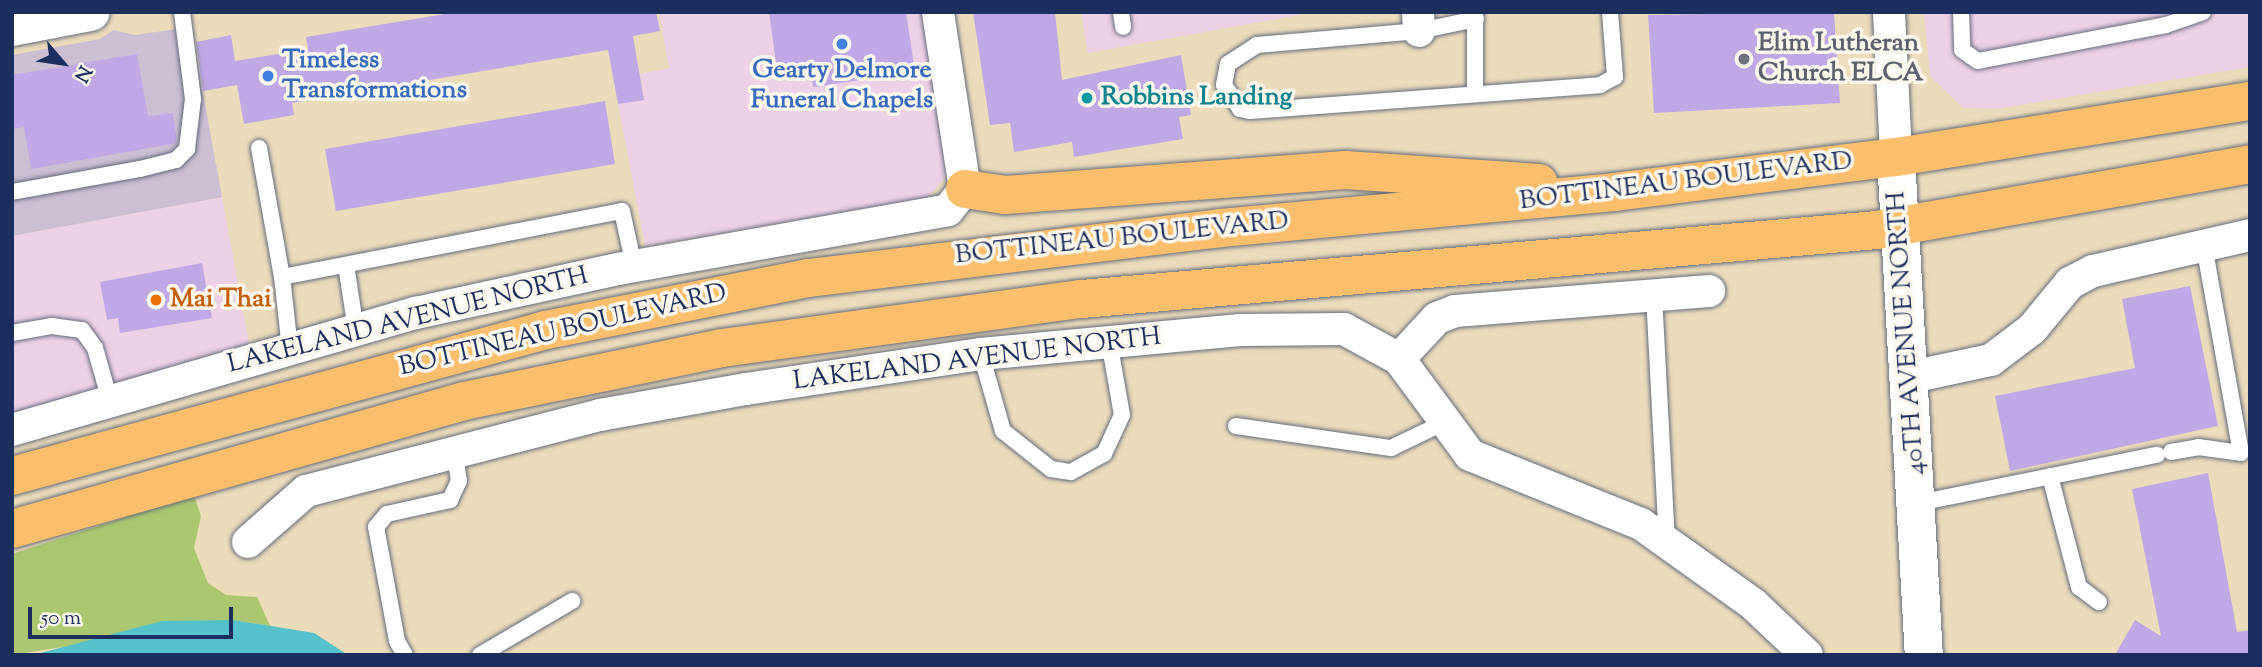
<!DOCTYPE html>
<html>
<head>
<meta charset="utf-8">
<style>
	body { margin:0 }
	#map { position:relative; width:2262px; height:667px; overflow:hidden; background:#eddcba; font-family:"Sorts Mill Goudy",serif }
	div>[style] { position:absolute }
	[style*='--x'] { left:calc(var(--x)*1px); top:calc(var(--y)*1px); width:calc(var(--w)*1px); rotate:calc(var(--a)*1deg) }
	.built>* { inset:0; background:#eed0e7 }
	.industrial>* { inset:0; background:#ccbed3 }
	.green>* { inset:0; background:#abc870 }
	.water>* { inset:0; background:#55c2cb }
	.building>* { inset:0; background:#bfa8e5 }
	.roads { filter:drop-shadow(0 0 2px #646c7e) drop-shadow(0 0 2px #646c7e) }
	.service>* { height:16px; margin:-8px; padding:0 8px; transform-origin:8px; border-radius:8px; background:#fff }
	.minor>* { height:32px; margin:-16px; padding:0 16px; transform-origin:16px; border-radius:16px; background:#fff }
	.tertiary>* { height:38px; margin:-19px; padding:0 19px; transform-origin:19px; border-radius:19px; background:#fff }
	.primary>* { height:38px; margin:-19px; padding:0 19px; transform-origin:19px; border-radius:19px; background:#fabe6d }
	.dots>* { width:19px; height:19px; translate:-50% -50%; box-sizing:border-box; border:4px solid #fbf7ec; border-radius:50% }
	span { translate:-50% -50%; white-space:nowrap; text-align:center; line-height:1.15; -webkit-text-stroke:7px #fbf7ec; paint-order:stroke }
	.worship-label { font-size:26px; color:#5b616d; font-weight:700 }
	.left { translate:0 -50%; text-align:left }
	.shop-label { font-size:26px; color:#366cbe; font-weight:700 }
	.culture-label { font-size:26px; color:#0d838f; font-weight:700 }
	.street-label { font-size:26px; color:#1b2f5e }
	.food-label { font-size:26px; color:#c56008; font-weight:700 }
	.frame { position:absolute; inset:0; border:14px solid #1b2f5e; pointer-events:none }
	.north { position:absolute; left:28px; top:28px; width:70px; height:70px; -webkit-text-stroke:5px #fbf7ec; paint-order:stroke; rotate:119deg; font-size:19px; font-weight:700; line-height:28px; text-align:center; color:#1b2f5e }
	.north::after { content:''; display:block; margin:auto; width:24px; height:32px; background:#1b2f5e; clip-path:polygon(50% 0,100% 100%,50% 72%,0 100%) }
	.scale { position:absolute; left:28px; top:607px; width:205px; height:32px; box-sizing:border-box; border:4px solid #1b2f5e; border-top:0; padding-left:9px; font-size:21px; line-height:24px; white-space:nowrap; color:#1b2f5e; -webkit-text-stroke:5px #fbf7ec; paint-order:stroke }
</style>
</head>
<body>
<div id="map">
	<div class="built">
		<div style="clip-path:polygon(659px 12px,922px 12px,947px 176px,927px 198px,645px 246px,618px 104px,644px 99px,640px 74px,669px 68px)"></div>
		<div style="clip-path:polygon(1081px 12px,1315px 12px,1088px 53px)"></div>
		<div style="clip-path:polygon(1924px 12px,2250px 12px,2250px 67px,1996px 109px,1963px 108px,1930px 76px)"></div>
		<div style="clip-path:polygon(222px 197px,249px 344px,12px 414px,12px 236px)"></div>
	</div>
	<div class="industrial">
		<div style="clip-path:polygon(191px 27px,222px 197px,12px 236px,12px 55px,100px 39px,114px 30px,135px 35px)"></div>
	</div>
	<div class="green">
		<div style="clip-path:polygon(194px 495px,201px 516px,194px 548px,208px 583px,226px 595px,257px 597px,270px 626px,233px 620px,12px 655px,12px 554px)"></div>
	</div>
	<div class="water">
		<div style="clip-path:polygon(233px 620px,314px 633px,348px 655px,33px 655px,162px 621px)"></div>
	</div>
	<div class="building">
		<div style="clip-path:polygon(457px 12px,656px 12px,660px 31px,633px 36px,644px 100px,618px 104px,608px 50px,292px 103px,294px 115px,244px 124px,237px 85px,203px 91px,196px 42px,231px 35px,235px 61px,308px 49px,306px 37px)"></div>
		<div style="clip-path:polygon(769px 12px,906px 12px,914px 65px,880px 71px,881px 77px,813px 87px,811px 71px,778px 77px)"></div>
		<div style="clip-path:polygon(973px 12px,1055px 12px,1062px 80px,1181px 55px,1191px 115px,1179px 117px,1183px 139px,1074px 157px,1072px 142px,1014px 152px,1010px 123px,990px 125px)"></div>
		<div style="clip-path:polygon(1834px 12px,1840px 103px,1654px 113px,1648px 15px)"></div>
		<div style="clip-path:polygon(137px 54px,148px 116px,173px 113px,177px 143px,31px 169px,24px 127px,12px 129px,12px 75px)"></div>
		<div style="clip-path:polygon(605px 101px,615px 164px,336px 211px,325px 149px)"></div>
		<div style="clip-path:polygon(202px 263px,212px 318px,120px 333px,118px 318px,107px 320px,100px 282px)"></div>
		<div style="clip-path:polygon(2190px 286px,2218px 426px,2010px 471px,1995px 396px,2135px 368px,2122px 299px)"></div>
		<div style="clip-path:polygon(2208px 473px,2237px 632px,2250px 630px,2250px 655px,2115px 655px,2135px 620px,2161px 636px,2132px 489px)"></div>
	</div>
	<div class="roads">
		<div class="service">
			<div style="--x:1121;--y:12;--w:15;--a:82"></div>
			<div style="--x:1475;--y:12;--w:80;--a:90"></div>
			<div style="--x:1961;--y:12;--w:38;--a:88"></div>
			<div style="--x:1962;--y:50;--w:19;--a:35"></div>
			<div style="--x:1978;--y:61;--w:191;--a:-10.8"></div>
			<div style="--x:2166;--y:25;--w:39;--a:-19"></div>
			<div style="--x:1476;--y:19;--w:58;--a:168.1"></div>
			<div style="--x:1419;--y:31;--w:163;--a:175.1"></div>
			<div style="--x:1257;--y:45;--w:35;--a:147"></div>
			<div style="--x:1228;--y:64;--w:21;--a:101"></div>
			<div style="--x:1224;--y:85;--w:29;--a:56"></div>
			<div style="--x:1240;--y:109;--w:10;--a:11"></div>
			<div style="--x:1250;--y:111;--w:351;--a:-4.2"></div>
			<div style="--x:1600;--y:85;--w:17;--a:-28"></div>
			<div style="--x:1615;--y:77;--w:65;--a:-94.4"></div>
			<div style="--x:259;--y:148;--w:131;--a:79.9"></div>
			<div style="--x:12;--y:192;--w:130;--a:-10.2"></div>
			<div style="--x:140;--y:169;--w:37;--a:-14"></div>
			<div style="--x:176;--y:160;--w:16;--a:-45"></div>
			<div style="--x:187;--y:149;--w:50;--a:-83.2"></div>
			<div style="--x:193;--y:99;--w:88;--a:-97.2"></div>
			<div style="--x:346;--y:265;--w:66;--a:81.3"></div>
			<div style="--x:1654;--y:295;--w:245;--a:87"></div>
			<div style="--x:12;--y:333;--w:41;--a:-9.9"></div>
			<div style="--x:52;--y:326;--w:30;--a:8"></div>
			<div style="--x:82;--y:330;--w:22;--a:54"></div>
			<div style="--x:95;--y:348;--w:55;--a:74.2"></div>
			<div style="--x:290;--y:349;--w:72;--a:-96.3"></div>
			<div style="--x:282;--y:277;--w:346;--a:-11"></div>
			<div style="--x:622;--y:211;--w:56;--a:77.7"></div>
			<div style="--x:981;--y:354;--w:80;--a:74.1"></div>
			<div style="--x:1003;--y:431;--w:61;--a:38.4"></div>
			<div style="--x:1051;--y:469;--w:20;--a:9"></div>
			<div style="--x:1071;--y:472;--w:38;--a:-29"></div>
			<div style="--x:1104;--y:454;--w:43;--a:-65.2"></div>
			<div style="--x:1122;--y:415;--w:75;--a:-100"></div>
			<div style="--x:1236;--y:426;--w:157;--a:8.1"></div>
			<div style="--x:1391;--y:448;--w:58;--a:-25.7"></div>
			<div style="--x:2171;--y:452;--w:27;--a:-10"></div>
			<div style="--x:2198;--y:447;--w:43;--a:7.9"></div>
			<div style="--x:2241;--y:453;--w:211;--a:-100.1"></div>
			<div style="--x:2050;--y:476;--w:115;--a:75.4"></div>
			<div style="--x:2079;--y:587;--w:25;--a:37"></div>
			<div style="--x:1918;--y:503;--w:244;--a:-11.4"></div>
			<div style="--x:405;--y:655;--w:16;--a:-120"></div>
			<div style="--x:397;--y:641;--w:116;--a:-100.4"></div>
			<div style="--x:376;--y:527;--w:17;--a:-50"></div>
			<div style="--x:387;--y:514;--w:65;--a:-12.5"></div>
			<div style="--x:450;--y:500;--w:21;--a:-65"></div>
			<div style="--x:459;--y:481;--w:30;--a:-99"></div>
			<div style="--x:480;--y:655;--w:107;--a:-30.4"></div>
		</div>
		<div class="minor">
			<div style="--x:1418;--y:12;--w:19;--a:87"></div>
			<div style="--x:1889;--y:12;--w:145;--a:87.2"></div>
			<div style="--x:1399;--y:359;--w:119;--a:53.5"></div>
			<div style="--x:1470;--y:455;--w:184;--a:22"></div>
			<div style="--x:1641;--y:524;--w:138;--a:35.5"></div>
			<div style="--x:1753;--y:604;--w:74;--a:43.4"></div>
			<div style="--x:1911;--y:377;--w:82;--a:-12"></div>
			<div style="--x:1991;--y:360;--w:51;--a:-37.1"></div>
			<div style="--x:2032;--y:329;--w:60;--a:-50.4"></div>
			<div style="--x:2070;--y:283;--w:26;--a:-28"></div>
			<div style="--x:2093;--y:271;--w:161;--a:-12.9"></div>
			<div style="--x:12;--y:430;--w:421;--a:-16.2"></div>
			<div style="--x:416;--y:313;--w:207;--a:-12.3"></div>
			<div style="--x:618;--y:269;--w:335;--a:-10.1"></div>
			<div style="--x:948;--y:210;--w:27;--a:-51"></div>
			<div style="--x:965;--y:189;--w:179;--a:-98.7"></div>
			<div style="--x:248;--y:542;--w:77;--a:-41.3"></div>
			<div style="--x:306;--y:491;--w:304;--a:-14.5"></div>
			<div style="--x:600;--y:415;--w:148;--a:-10.1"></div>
			<div style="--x:746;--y:389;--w:238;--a:-8.5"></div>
			<div style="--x:981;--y:354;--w:260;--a:-5.3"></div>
			<div style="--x:1240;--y:330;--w:104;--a:-0.6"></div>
			<div style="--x:1344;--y:329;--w:63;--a:28.6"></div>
			<div style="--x:1399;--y:359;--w:56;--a:-47.2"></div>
			<div style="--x:1437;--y:318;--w:19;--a:-21"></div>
			<div style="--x:1455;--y:311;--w:255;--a:-4.5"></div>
		</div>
		<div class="tertiary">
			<div style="--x:12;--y:27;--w:80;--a:-10.8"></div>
			<div style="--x:1896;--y:157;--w:499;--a:86.8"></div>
		</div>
		<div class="primary">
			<div style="--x:965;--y:189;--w:40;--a:8.5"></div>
			<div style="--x:1005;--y:195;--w:341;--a:-4.2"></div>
			<div style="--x:1345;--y:170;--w:194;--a:3.8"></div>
			<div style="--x:12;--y:476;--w:554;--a:-15.29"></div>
			<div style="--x:546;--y:330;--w:268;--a:-11.2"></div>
			<div style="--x:809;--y:278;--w:414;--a:-6.9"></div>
			<div style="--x:1220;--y:228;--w:396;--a:-5.2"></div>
			<div style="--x:1614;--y:192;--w:284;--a:-7.1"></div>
			<div style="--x:1896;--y:157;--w:358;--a:-9"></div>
			<div style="--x:12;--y:529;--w:470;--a:-15.8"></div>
			<div style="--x:464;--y:401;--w:263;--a:-11.6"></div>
			<div style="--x:722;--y:348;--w:363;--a:-7.8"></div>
			<div style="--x:1082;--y:299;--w:798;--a:-4.96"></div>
			<div style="--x:1877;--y:230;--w:379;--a:-10"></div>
		</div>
	</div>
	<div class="dots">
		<div style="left:842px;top:44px;background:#3f7fe0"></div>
		<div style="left:1744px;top:59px;background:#6b7280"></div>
		<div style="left:268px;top:76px;background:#3f7fe0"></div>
		<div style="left:1087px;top:98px;background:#0f9aa8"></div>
		<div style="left:156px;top:300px;background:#e8710a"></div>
	</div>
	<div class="worship-label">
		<span class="left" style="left:1758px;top:59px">Elim Lutheran<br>Church ELCA</span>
	</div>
	<div class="shop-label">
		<span class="left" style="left:282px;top:76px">Timeless<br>Transformations</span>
		<span style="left:842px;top:86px">Gearty Delmore<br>Funeral Chapels</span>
	</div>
	<div class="culture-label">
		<span class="left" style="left:1101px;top:98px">Robbins Landing</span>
	</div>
	<div class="street-label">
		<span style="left:1686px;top:182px;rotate:-7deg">BOTTINEAU BOULEVARD</span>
		<span style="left:1122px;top:239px;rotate:-6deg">BOTTINEAU BOULEVARD</span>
		<span style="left:408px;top:321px;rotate:-14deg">LAKELAND AVENUE NORTH</span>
		<span style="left:563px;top:331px;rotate:-13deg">BOTTINEAU BOULEVARD</span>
		<span style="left:1907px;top:333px;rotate:-94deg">40TH AVENUE NORTH</span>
		<span style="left:977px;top:360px;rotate:-7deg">LAKELAND AVENUE NORTH</span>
	</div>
	<div class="food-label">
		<span class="left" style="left:170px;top:300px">Mai Thai</span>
	</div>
	<div class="frame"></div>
	<div class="north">N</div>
	<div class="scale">50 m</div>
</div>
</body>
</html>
